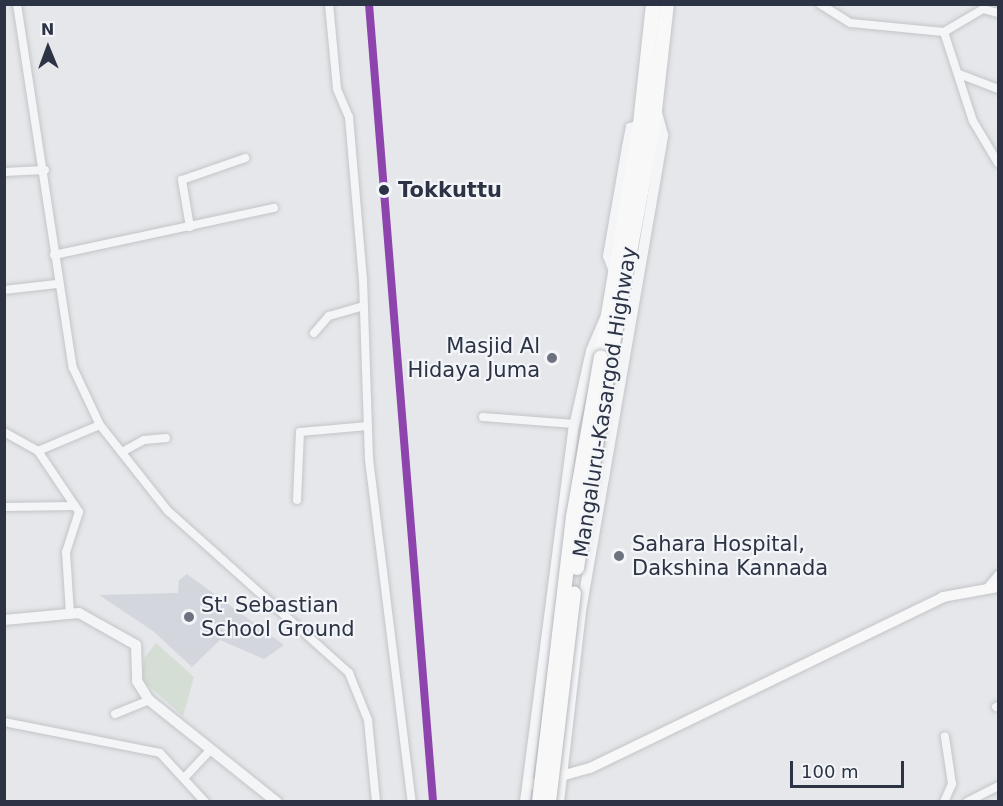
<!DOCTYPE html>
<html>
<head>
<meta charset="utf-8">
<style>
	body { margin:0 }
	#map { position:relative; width:1003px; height:806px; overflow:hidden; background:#e5e7ea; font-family:"DejaVu Sans",sans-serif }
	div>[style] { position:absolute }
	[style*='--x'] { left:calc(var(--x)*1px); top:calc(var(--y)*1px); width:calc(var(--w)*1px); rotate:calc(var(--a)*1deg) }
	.built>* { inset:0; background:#d3d6dd }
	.green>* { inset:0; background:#d5ded5 }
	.roads { filter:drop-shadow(0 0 2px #c3c5c8) drop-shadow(0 0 2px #c3c5c8) }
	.minor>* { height:8px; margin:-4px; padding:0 4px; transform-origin:4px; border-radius:4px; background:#f4f5f7 }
	.tertiary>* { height:10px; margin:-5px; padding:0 5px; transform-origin:5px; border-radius:5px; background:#f4f5f7 }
	.secondary>* { height:10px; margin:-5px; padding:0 5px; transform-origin:5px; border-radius:5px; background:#f8f8f8 }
	.trunk>* { height:14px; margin:-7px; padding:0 7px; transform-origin:7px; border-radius:7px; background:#f8f8f8 }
	.bridges { filter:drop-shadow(0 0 2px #b7babe) drop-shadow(0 0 2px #b7babe) }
	.trunk-bridge>* { height:14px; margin:-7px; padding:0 7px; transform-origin:7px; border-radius:7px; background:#f8f8f8 }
	.rail-1>* { height:8px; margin:-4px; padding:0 4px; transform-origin:4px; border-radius:4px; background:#8e44ad }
	.dots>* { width:16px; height:16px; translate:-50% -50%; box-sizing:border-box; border:3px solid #f3f5f9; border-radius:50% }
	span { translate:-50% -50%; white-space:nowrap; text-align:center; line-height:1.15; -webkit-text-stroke:4.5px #f3f5f9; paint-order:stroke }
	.stop-label { font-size:21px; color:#2b3344; font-weight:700 }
	.left { translate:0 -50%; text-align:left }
	.poi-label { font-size:21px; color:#2b3344 }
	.right { translate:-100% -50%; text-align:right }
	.street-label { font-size:21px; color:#2b3344 }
	.frame { position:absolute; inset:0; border:6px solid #2b3344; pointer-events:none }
	.north { position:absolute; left:18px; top:18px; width:60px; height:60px; -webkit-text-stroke:4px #f3f5f9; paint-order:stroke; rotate:359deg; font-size:16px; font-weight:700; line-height:24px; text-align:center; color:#2b3344 }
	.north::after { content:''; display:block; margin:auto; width:21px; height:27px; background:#2b3344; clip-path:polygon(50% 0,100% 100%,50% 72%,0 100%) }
	.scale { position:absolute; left:790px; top:761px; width:114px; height:27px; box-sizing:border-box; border:3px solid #2b3344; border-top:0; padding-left:8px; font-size:18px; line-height:21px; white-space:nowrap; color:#2b3344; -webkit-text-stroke:4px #f3f5f9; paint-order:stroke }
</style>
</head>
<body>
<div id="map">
	<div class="built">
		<div style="clip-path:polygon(187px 574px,228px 604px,284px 645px,264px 659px,220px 640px,192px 667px,153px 631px,99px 595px,178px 593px,179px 580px)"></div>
	</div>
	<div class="green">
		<div style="clip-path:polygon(156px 643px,194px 677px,183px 716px,141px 679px,145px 657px)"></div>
	</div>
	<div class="roads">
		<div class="minor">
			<div style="--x:17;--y:4;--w:368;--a:81.3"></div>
			<div style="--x:73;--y:368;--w:63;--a:64.7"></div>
			<div style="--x:100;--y:425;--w:110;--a:51.7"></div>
			<div style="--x:168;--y:511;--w:243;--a:41.8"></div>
			<div style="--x:349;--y:673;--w:51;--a:68"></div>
			<div style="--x:368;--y:720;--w:82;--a:84.4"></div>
			<div style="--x:329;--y:4;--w:85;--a:84.6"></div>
			<div style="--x:337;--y:89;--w:30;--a:67"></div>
			<div style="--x:349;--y:117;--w:163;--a:85.1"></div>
			<div style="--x:363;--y:279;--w:180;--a:88.1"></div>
			<div style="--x:369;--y:459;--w:346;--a:82.9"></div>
			<div style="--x:820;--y:4;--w:36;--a:32"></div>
			<div style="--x:851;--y:23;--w:93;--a:5.5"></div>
			<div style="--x:944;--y:32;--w:45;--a:-30.5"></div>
			<div style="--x:983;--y:9;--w:16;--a:15"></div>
			<div style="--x:944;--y:32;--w:94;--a:72"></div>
			<div style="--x:973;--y:121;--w:49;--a:59.2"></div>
			<div style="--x:959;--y:74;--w:42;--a:21"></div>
			<div style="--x:4;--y:172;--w:41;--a:-2.8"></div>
			<div style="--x:190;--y:227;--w:48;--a:-99.7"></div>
			<div style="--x:182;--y:180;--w:67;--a:-19.2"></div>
			<div style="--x:54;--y:255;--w:225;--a:-12.1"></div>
			<div style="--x:614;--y:274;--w:19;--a:-111"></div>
			<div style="--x:607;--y:256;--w:111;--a:-80.1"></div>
			<div style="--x:626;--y:147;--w:20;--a:-79"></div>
			<div style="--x:630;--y:127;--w:10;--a:-17"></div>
			<div style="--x:4;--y:290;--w:53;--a:-6.5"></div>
			<div style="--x:314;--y:333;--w:23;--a:-49"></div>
			<div style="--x:329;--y:316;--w:33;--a:-16"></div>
			<div style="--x:483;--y:417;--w:91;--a:4.4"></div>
			<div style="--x:4;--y:432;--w:39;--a:29"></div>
			<div style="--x:38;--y:451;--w:73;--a:56.1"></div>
			<div style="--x:79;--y:512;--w:42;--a:108"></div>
			<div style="--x:66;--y:552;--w:62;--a:86.3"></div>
			<div style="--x:38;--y:451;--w:67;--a:-22.8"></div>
			<div style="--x:122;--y:452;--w:25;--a:-29"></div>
			<div style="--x:144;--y:440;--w:22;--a:-5"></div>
			<div style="--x:297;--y:500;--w:68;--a:-87.5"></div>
			<div style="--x:300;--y:432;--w:68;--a:-5"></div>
			<div style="--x:4;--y:507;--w:71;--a:-0.8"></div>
			<div style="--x:988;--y:587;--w:16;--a:-50"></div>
			<div style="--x:996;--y:707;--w:2;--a:-27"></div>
			<div style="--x:115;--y:714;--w:37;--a:-22"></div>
			<div style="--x:4;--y:722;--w:159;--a:11.2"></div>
			<div style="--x:160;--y:753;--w:67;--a:47.4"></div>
			<div style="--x:186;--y:776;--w:35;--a:-47"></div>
			<div style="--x:944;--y:802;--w:20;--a:-66"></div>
			<div style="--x:952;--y:784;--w:48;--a:-98.5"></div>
			<div style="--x:967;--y:802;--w:35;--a:-27"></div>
		</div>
		<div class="tertiary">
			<div style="--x:4;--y:620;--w:75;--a:-5.3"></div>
			<div style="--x:79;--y:613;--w:65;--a:29.3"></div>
			<div style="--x:136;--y:645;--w:36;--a:88"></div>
			<div style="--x:137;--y:681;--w:22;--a:58"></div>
			<div style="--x:149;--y:700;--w:164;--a:38.6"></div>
			<div style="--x:525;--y:802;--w:374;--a:-82.6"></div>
			<div style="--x:573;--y:431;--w:82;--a:-77.3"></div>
			<div style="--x:591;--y:351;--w:36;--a:-67"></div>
			<div style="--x:559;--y:802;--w:192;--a:-83.4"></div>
			<div style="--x:581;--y:611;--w:483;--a:-80.2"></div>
			<div style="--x:663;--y:135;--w:24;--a:-105"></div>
		</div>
		<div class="secondary">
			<div style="--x:529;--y:785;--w:63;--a:-15.6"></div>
			<div style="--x:590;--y:768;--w:392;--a:-25.8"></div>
			<div style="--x:943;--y:597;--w:56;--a:-10.3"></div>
		</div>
		<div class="trunk">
			<div style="--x:601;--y:357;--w:236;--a:-80.5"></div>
			<div style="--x:640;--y:124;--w:121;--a:-83.8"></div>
			<div style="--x:610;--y:360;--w:236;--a:-79.5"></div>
			<div style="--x:653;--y:128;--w:125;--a:-83.6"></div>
		</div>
	</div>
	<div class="bridges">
		<div class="trunk-bridge">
			<div style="--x:577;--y:568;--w:199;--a:-81.1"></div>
			<div style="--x:539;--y:802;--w:287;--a:-83.2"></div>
			<div style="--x:573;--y:517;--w:162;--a:-80.1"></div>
			<div style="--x:549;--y:802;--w:210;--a:-83.2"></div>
		</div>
	</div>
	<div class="rail-1">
		<div style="--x:369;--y:4;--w:801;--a:85.41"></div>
	</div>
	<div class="dots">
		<div style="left:384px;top:190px;background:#2b3344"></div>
		<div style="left:552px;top:358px;background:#6c727e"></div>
		<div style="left:619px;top:556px;background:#6c727e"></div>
		<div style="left:189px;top:617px;background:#6c727e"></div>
	</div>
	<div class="stop-label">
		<span class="left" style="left:398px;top:190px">Tokkuttu</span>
	</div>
	<div class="poi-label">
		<span class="right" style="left:540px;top:358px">Masjid Al<br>Hidaya Juma</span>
		<span class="left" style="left:632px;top:556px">Sahara Hospital,<br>Dakshina Kannada</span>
		<span class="left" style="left:201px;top:617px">St' Sebastian<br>School Ground</span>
	</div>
	<div class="street-label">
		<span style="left:605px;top:402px;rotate:-81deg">Mangaluru-Kasargod Highway</span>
	</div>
	<div class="frame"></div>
	<div class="north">N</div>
	<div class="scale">100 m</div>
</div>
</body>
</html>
